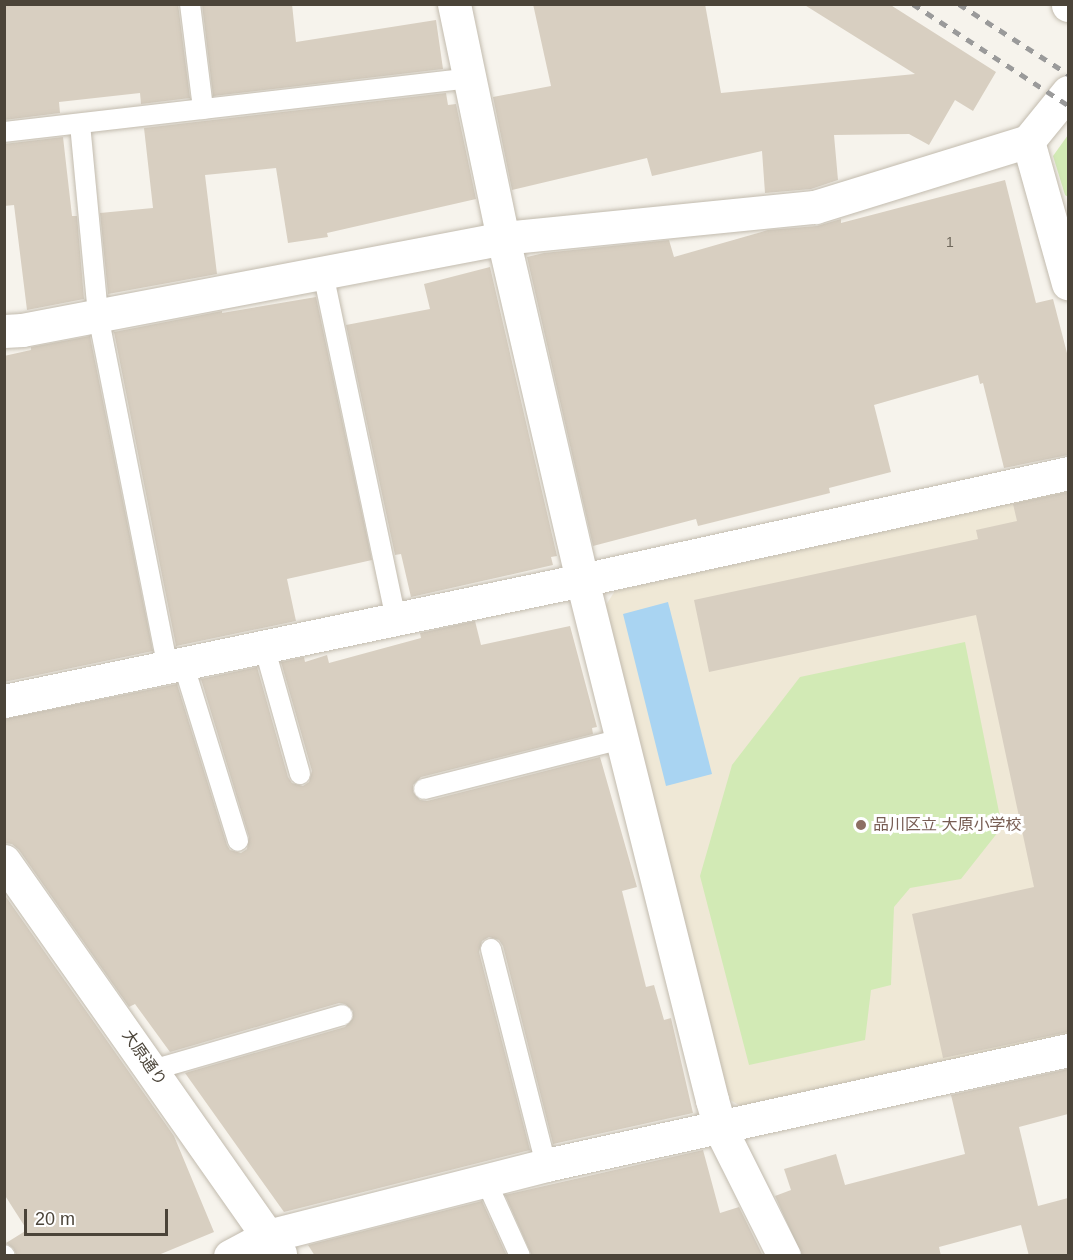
<!DOCTYPE html>
<html>
<head>
<meta charset="utf-8">
<style>
	body { margin:0 }
	#map { position:relative; width:1073px; height:1260px; overflow:hidden; background:#f6f3ec; font-family:Arial,"Noto Sans JP",sans-serif }
	div>[style] { position:absolute }
	[style*='--x'] { left:calc(var(--x)*1px); top:calc(var(--y)*1px); width:calc(var(--w)*1px); rotate:calc(var(--a)*1deg) }
	.education>* { inset:0; background:#efe8d6 }
	.green>* { inset:0; background:#d2eab5 }
	.water>* { inset:0; background:#a9d4f2 }
	.building>* { inset:0; background:#d8cfc1 }
	.roads { filter:drop-shadow(0 0 2px #c2bbae) drop-shadow(0 0 2px #c2bbae) }
	.lane>* { height:20px; margin:-10px; padding:0 10px; transform-origin:10px; border-radius:10px; background:#fff }
	.street>* { height:33px; margin:-16.5px; padding:0 16.5px; transform-origin:16.5px; border-radius:16.5px; background:#fff }
	.rail>* { height:4.5px; margin-top:-2.25px; transform-origin:0; background:repeating-linear-gradient(90deg,#9a9a9a 0 8px,transparent 0 16px) }
	.dots>* { width:16px; height:16px; translate:-50% -50%; box-sizing:border-box; border:3px solid #fff; border-radius:50% }
	span { translate:-50% -50%; white-space:nowrap; text-align:center; line-height:1.15; -webkit-text-stroke:6px #fff; paint-order:stroke }
	.number-label { font-size:14px; color:#6e675b }
	.number-label span { -webkit-text-stroke-width:0 }
	.education-label { font-size:16px; color:#785e54 }
	.left { translate:0 -50%; text-align:left }
	.street-label { font-size:16px; color:#4b4439 }
	.frame { position:absolute; inset:0; border:6px solid #4b4439; pointer-events:none }
	.scale { position:absolute; left:24px; top:1209px; width:144px; height:27px; box-sizing:border-box; border:3px solid #4b4439; border-top:0; padding-left:8px; font-size:18px; line-height:21px; white-space:nowrap; color:#4b4439; -webkit-text-stroke:4px #fff; paint-order:stroke }
</style>
</head>
<body>
<div id="map">
	<div class="education">
		<div style="clip-path:polygon(1068px 491px,1068px 1035px,746px 1109px,723px 1096px,600px 614px,615px 591px)"></div>
	</div>
	<div class="green">
		<div style="clip-path:polygon(1068px 135px,1068px 197px,1065px 195px,1053px 156px)"></div>
		<div style="clip-path:polygon(965px 642px,1002px 827px,961px 879px,910px 888px,894px 907px,891px 985px,871px 990px,865px 1040px,749px 1065px,700px 876px,732px 765px,800px 677px)"></div>
	</div>
	<div class="water">
		<div style="clip-path:polygon(668px 602px,712px 774px,666px 786px,623px 614px)"></div>
	</div>
	<div class="building">
		<div style="clip-path:polygon(4px 4px,178px 4px,190px 98px,141px 104px,140px 93px,59px 102px,60px 113px,4px 120px)"></div>
		<div style="clip-path:polygon(202px 4px,292px 4px,296px 42px,436px 20px,443px 69px,213px 96px)"></div>
		<div style="clip-path:polygon(533px 4px,705px 4px,721px 93px,915px 74px,803px 4px,889px 4px,996px 72px,973px 111px,955px 100px,929px 145px,909px 134px,834px 135px,838px 180px,811px 189px,765px 193px,762px 151px,652px 176px,647px 158px,512px 190px,493px 97px,551px 86px)"></div>
		<div style="clip-path:polygon(446px 93px,448px 105px,456px 104px,476px 199px,327px 233px,328px 237px,288px 243px,276px 168px,205px 175px,217px 274px,108px 294px,100px 213px,153px 208px,144px 128px)"></div>
		<div style="clip-path:polygon(63px 137px,72px 216px,77px 216px,84px 299px,27px 310px,14px 205px,4px 206px,4px 144px)"></div>
		<div style="clip-path:polygon(1005px 180px,1036px 303px,1053px 299px,1068px 357px,1068px 455px,1004px 468px,983px 383px,980px 384px,978px 375px,874px 405px,891px 472px,829px 488px,830px 493px,698px 526px,696px 519px,593px 546px,527px 257px,544px 253px,669px 240px,674px 257px,768px 230px,817px 226px,841px 219px,841px 223px)"></div>
		<div style="clip-path:polygon(490px 267px,557px 556px,551px 557px,553px 565px,411px 597px,401px 554px,395px 555px,346px 325px,430px 309px,424px 284px)"></div>
		<div style="clip-path:polygon(316px 297px,372px 560px,287px 579px,296px 621px,176px 646px,114px 332px,222px 311px,222px 313px)"></div>
		<div style="clip-path:polygon(90px 336px,153px 651px,4px 682px,4px 356px,31px 350px,31px 347px)"></div>
		<div style="clip-path:polygon(1068px 492px,1068px 1032px,943px 1058px,912px 914px,1034px 887px,976px 615px,709px 672px,694px 600px,978px 539px,976px 530px,1017px 521px,1013px 504px)"></div>
		<div style="clip-path:polygon(475px 621px,481px 645px,570px 626px,597px 727px,592px 728px,593px 734px,421px 777px,413px 785px,413px 792px,420px 800px,427px 801px,600px 757px,637px 887px,622px 891px,646px 987px,654px 985px,664px 1020px,671px 1018px,693px 1113px,553px 1144px,503px 946px,499px 940px,489px 937px,482px 941px,479px 952px,530px 1150px,284px 1212px,185px 1073px,345px 1027px,353px 1018px,353px 1011px,345px 1004px,339px 1003px,170px 1052px,135px 1004px,129px 1007px,19px 850px,12px 844px,4px 843px,4px 719px,177px 684px,227px 845px,230px 850px,241px 853px,247px 849px,249px 837px,201px 679px,257px 667px,288px 777px,292px 783px,303px 786px,309px 782px,312px 771px,281px 662px,304px 657px,305px 662px,327px 655px,329px 663px,421px 638px,420px 633px)"></div>
		<div style="clip-path:polygon(4px 894px,174px 1136px,214px 1232px,156px 1256px,17px 1256px,13px 1248px,6px 1243px,27px 1230px,4px 1194px)"></div>
		<div style="clip-path:polygon(1068px 1069px,1068px 1114px,1019px 1127px,1038px 1206px,1068px 1198px,1068px 1256px,1029px 1256px,1021px 1225px,939px 1247px,941px 1256px,802px 1256px,775px 1196px,791px 1190px,784px 1169px,836px 1154px,845px 1185px,965px 1154px,951px 1095px)"></div>
		<div style="clip-path:polygon(703px 1150px,720px 1213px,739px 1207px,763px 1256px,532px 1256px,505px 1195px)"></div>
		<div style="clip-path:polygon(482px 1201px,507px 1256px,315px 1256px,308px 1245px)"></div>
	</div>
	<div class="roads">
		<div class="lane">
			<div style="--x:190;--y:4;--w:106;--a:82.9"></div>
			<div style="--x:80;--y:124;--w:192;--a:84.6"></div>
			<div style="--x:98;--y:315;--w:359;--a:78.8"></div>
			<div style="--x:4;--y:132;--w:468;--a:-6.6"></div>
			<div style="--x:323;--y:273;--w:353;--a:78.1"></div>
			<div style="--x:264;--y:646;--w:133;--a:74.3"></div>
			<div style="--x:183;--y:663;--w:186;--a:72.8"></div>
			<div style="--x:424;--y:789;--w:204;--a:-14.2"></div>
			<div style="--x:491;--y:949;--w:223;--a:75.7"></div>
			<div style="--x:152;--y:1070;--w:198;--a:-16.1"></div>
			<div style="--x:486;--y:1181;--w:82;--a:65.6"></div>
			<div style="--x:4;--y:1255;--w:1;--a:45"></div>
		</div>
		<div class="street">
			<div style="--x:454;--y:4;--w:239;--a:78.2"></div>
			<div style="--x:503;--y:238;--w:351;--a:77"></div>
			<div style="--x:582;--y:580;--w:536;--a:75.96"></div>
			<div style="--x:712;--y:1100;--w:29;--a:74"></div>
			<div style="--x:720;--y:1128;--w:143;--a:63.4"></div>
			<div style="--x:1068;--y:4;--w:1;--a:90"></div>
			<div style="--x:1068;--y:92;--w:63;--a:129.2"></div>
			<div style="--x:1028;--y:141;--w:148;--a:74.3"></div>
			<div style="--x:4;--y:331;--w:18;--a:-3"></div>
			<div style="--x:22;--y:330;--w:490;--a:-10.8"></div>
			<div style="--x:503;--y:238;--w:314;--a:-5.7"></div>
			<div style="--x:815;--y:207;--w:223;--a:-17.2"></div>
			<div style="--x:4;--y:701;--w:591;--a:-11.82"></div>
			<div style="--x:582;--y:580;--w:498;--a:-12.4"></div>
			<div style="--x:4;--y:861;--w:480;--a:54.9"></div>
			<div style="--x:230;--y:1256;--w:43;--a:-27.8"></div>
			<div style="--x:268;--y:1236;--w:287;--a:-14.3"></div>
			<div style="--x:546;--y:1165;--w:535;--a:-12.42"></div>
		</div>
	</div>
	<div class="rail">
		<div style="--x:913;--y:4;--w:185;--a:33.1"></div>
		<div style="--x:959;--y:4;--w:130;--a:32.7"></div>
	</div>
	<div class="dots">
		<div style="left:861px;top:825px;background:#8d6e63"></div>
	</div>
	<div class="number-label">
		<span style="left:950px;top:242px">1</span>
	</div>
	<div class="education-label">
		<span class="left" style="left:873px;top:825px">品川区立 大原小学校</span>
	</div>
	<div class="street-label">
		<span style="left:144px;top:1058px;rotate:55deg">大原通り</span>
	</div>
	<div class="frame"></div>
	<div class="scale">20 m</div>
</div>
</body>
</html>
